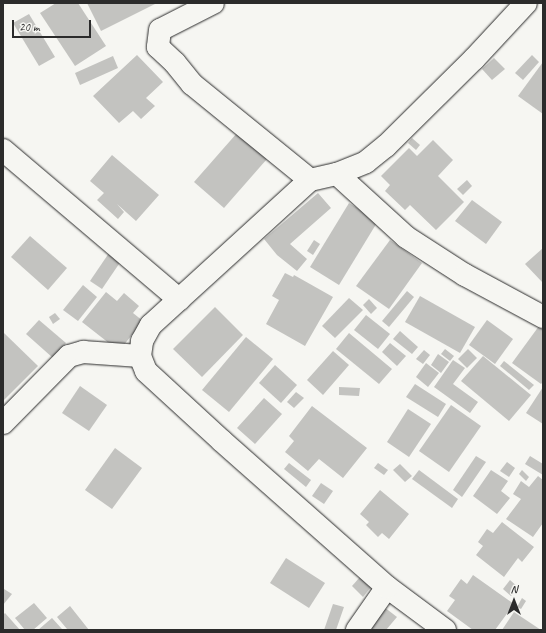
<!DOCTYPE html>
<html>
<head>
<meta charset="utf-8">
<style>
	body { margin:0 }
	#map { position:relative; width:546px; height:633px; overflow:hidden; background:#f6f6f2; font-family:Caveat,sans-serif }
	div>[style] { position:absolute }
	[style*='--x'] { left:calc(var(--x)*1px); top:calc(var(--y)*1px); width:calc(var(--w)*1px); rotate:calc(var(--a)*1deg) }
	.building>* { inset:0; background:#c3c3c0 }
	.roads { filter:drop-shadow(0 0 1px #2b2b2b) drop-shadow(0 0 1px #2b2b2b) }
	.street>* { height:22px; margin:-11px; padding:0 11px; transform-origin:11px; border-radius:11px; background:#f6f6f2 }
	span { translate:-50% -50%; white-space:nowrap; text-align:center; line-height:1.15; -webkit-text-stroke:3px #f6f6f2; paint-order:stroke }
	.frame { position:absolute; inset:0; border:4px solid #2b2b2b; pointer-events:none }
	.north { position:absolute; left:494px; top:581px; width:40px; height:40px; -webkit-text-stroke:3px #f6f6f2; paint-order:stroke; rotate:0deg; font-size:11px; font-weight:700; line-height:16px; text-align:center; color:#2b2b2b }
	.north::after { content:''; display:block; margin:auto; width:14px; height:18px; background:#2b2b2b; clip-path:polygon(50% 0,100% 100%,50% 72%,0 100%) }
	.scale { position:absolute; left:12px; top:20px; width:79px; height:18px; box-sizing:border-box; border:2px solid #2b2b2b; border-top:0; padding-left:5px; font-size:12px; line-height:14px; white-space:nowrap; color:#2b2b2b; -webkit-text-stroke:3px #f6f6f2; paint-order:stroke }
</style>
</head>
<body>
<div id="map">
	<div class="building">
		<div style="clip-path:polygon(56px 3px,78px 3px,106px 46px,75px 66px,40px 13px)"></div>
		<div style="clip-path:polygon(87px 3px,157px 3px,101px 31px)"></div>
		<div style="clip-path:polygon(29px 14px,55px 57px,39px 66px,13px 23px)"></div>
		<div style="clip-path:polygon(137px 55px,163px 82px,146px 98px,155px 106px,141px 119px,133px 111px,119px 123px,93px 96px)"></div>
		<div style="clip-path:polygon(532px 55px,539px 62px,523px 80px,515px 73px)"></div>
		<div style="clip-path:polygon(113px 56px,118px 68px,80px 85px,75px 73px)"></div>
		<div style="clip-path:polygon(494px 58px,505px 69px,492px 80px,482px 69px)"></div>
		<div style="clip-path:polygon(543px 62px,543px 114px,518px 96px)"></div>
		<div style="clip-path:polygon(237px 133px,267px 159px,224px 208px,194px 182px)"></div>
		<div style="clip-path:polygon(412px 138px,420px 145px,416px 150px,408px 143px)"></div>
		<div style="clip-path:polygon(433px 140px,453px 160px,438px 176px,464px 202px,436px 230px,410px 205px,405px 210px,385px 191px,390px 185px,381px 176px,409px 148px,417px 156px)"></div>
		<div style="clip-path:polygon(112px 155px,159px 195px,136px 221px,117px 204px,124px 212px,118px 219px,97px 200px,104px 193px,90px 181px)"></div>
		<div style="clip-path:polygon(467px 180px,472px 186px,463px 195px,457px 189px)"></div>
		<div style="clip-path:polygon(318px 193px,331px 208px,290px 244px,307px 259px,297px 271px,277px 255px,264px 239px)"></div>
		<div style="clip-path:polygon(472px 200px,502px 222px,486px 244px,455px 221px)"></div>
		<div style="clip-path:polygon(349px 203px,378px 221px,339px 285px,310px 267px)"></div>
		<div style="clip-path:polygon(30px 236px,67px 268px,48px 290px,11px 257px)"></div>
		<div style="clip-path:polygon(314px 240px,320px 244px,313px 255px,307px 251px)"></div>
		<div style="clip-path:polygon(390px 240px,422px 263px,389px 309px,356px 286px)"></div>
		<div style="clip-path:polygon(543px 248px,543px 283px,525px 264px)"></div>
		<div style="clip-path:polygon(109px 253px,121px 261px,102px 289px,90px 281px)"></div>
		<div style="clip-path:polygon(285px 273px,293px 277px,294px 275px,333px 297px,305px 346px,266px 324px,279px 300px,272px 296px)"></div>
		<div style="clip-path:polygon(83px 285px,97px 297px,78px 321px,63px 310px)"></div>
		<div style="clip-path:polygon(407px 291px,414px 297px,389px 327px,382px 321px)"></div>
		<div style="clip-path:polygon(106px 292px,117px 301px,124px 293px,139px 306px,133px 313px,143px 321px,119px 351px,82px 322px)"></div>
		<div style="clip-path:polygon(420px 296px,475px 327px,460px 353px,405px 322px)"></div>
		<div style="clip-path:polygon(349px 298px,363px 310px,335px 338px,322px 326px)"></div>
		<div style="clip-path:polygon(369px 299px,377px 308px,371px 314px,363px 305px)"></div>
		<div style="clip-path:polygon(215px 307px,243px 335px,202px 377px,173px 349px)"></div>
		<div style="clip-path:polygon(55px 313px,60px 319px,53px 324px,49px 317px)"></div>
		<div style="clip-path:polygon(366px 315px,390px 334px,378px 349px,354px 330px)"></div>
		<div style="clip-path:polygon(39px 320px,66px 343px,53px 358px,26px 334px)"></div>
		<div style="clip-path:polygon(487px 320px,513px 339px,495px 364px,469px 345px)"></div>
		<div style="clip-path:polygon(539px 326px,543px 328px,543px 382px,541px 384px,512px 363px)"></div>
		<div style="clip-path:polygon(400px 331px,418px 347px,412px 354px,393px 339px)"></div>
		<div style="clip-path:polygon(3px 332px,38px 366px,3px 401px)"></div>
		<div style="clip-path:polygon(349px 333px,392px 369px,379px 384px,336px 349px)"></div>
		<div style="clip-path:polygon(246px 337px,273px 359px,229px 412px,202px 390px)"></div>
		<div style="clip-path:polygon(390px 343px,406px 356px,397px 366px,382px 352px)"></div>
		<div style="clip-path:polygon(445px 349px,454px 356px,450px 361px,441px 354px)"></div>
		<div style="clip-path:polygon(468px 349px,477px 358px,467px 368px,458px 359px)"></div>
		<div style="clip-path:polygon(424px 350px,430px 355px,423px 364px,416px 359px)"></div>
		<div style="clip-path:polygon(333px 351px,349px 365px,323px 395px,307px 380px)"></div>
		<div style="clip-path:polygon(438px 354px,449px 362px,441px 373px,431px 365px)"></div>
		<div style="clip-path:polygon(483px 356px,531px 395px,509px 421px,461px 381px)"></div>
		<div style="clip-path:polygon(453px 360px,465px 368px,453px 384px,478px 402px,470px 413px,434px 387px)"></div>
		<div style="clip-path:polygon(504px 361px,534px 385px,529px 390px,500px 366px)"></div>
		<div style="clip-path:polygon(426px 363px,439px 373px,428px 387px,416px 377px)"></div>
		<div style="clip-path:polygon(275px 365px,297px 385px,281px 403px,259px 383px)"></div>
		<div style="clip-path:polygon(415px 384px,446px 404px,438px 417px,406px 397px)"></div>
		<div style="clip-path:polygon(80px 386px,107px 405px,89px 431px,62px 413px)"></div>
		<div style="clip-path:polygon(339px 387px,360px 388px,359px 396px,339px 395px)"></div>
		<div style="clip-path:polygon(543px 387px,543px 424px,526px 413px)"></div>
		<div style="clip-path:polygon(296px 392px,304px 398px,294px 408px,287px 402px)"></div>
		<div style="clip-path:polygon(264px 398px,282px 414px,255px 444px,237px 428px)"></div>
		<div style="clip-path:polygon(451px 405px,481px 426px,449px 472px,419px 451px)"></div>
		<div style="clip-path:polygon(312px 406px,367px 448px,343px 478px,319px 459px,308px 471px,285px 452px,294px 441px,289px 436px)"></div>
		<div style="clip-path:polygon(408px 409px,431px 424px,409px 457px,387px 442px)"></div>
		<div style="clip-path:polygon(115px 448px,142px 468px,112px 509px,85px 490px)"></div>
		<div style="clip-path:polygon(476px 456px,486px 462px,462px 497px,453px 490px)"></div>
		<div style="clip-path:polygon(530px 456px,543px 464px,543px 475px,525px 464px)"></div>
		<div style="clip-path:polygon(507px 462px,515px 468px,509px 477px,500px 471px)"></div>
		<div style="clip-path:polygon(289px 463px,311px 480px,306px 487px,284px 469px)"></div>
		<div style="clip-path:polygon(378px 463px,388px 470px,384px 475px,374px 468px)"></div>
		<div style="clip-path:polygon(400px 464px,412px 476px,405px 482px,393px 470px)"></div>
		<div style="clip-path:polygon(419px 470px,458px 499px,452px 508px,412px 479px)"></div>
		<div style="clip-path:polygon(491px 470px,508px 481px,501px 491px,510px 498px,497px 514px,473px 496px)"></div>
		<div style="clip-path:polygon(522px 470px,529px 477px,526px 481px,519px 474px)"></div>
		<div style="clip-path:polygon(538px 476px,543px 480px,543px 523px,533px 537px,506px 519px,521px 499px,513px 494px,521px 481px,529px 487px)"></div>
		<div style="clip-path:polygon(321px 483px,333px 491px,324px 504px,312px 496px)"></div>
		<div style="clip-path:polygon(380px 490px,409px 514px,389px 539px,382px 533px,378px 537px,366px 525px,369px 522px,360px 514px)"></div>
		<div style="clip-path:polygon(502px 522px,534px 547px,522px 562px,518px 558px,504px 577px,476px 555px,483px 546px,478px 542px,487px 529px,493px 533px)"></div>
		<div style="clip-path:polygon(286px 558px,325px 583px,309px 608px,270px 583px)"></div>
		<div style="clip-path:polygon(473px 575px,514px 604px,495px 630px,473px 630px,447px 611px,455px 600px,449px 596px,461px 579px,467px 584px)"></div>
		<div style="clip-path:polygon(360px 577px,371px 587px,363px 597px,352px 586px)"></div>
		<div style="clip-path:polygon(510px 580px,519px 588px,511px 596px,503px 589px)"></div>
		<div style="clip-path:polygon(4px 589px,12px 594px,3px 605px,3px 590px)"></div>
		<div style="clip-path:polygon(522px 598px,526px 601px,521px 609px,517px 607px)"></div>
		<div style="clip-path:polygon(34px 603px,47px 618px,33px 630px,25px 630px,15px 618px)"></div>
		<div style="clip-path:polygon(333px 604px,344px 607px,336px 630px,324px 630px)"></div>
		<div style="clip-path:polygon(70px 606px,89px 630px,66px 630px,67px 629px,57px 617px)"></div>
		<div style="clip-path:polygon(384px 607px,397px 617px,386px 630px,365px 630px)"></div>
		<div style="clip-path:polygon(514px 612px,541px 630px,502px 630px)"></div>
		<div style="clip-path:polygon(5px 613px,20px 630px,3px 630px,3px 615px)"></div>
		<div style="clip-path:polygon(52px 618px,62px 629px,38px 630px)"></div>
	</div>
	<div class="roads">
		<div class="street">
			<div style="--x:213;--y:3;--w:59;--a:153"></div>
			<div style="--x:160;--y:30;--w:17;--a:97"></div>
			<div style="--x:158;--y:47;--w:23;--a:43"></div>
			<div style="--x:175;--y:63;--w:27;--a:51"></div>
			<div style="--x:192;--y:84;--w:152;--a:39.1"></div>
			<div style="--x:3;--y:150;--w:231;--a:40.3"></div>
			<div style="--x:337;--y:174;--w:93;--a:42.4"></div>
			<div style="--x:406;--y:237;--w:70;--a:32.8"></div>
			<div style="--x:465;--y:275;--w:89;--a:28.3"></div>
			<div style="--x:3;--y:423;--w:94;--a:-45.4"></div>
			<div style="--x:69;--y:356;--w:15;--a:-16"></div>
			<div style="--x:83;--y:352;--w:57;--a:4"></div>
			<div style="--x:357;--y:630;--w:52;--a:-55.1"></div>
			<div style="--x:445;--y:630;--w:72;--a:-143.4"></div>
			<div style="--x:387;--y:587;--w:220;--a:-138.5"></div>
			<div style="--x:222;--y:441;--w:103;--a:-137.4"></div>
			<div style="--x:146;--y:371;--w:16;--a:-112"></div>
			<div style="--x:140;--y:356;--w:15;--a:-82"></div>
			<div style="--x:142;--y:341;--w:18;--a:-61"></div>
			<div style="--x:151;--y:325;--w:215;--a:-42.4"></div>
			<div style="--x:310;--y:180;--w:28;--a:-13"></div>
			<div style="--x:337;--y:174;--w:31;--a:-22"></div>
			<div style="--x:366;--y:162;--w:26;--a:-39"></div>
			<div style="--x:386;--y:146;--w:124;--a:-44.7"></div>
			<div style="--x:474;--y:59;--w:76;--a:-47.1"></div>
		</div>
	</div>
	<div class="frame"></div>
	<div class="north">N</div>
	<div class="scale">20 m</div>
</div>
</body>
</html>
